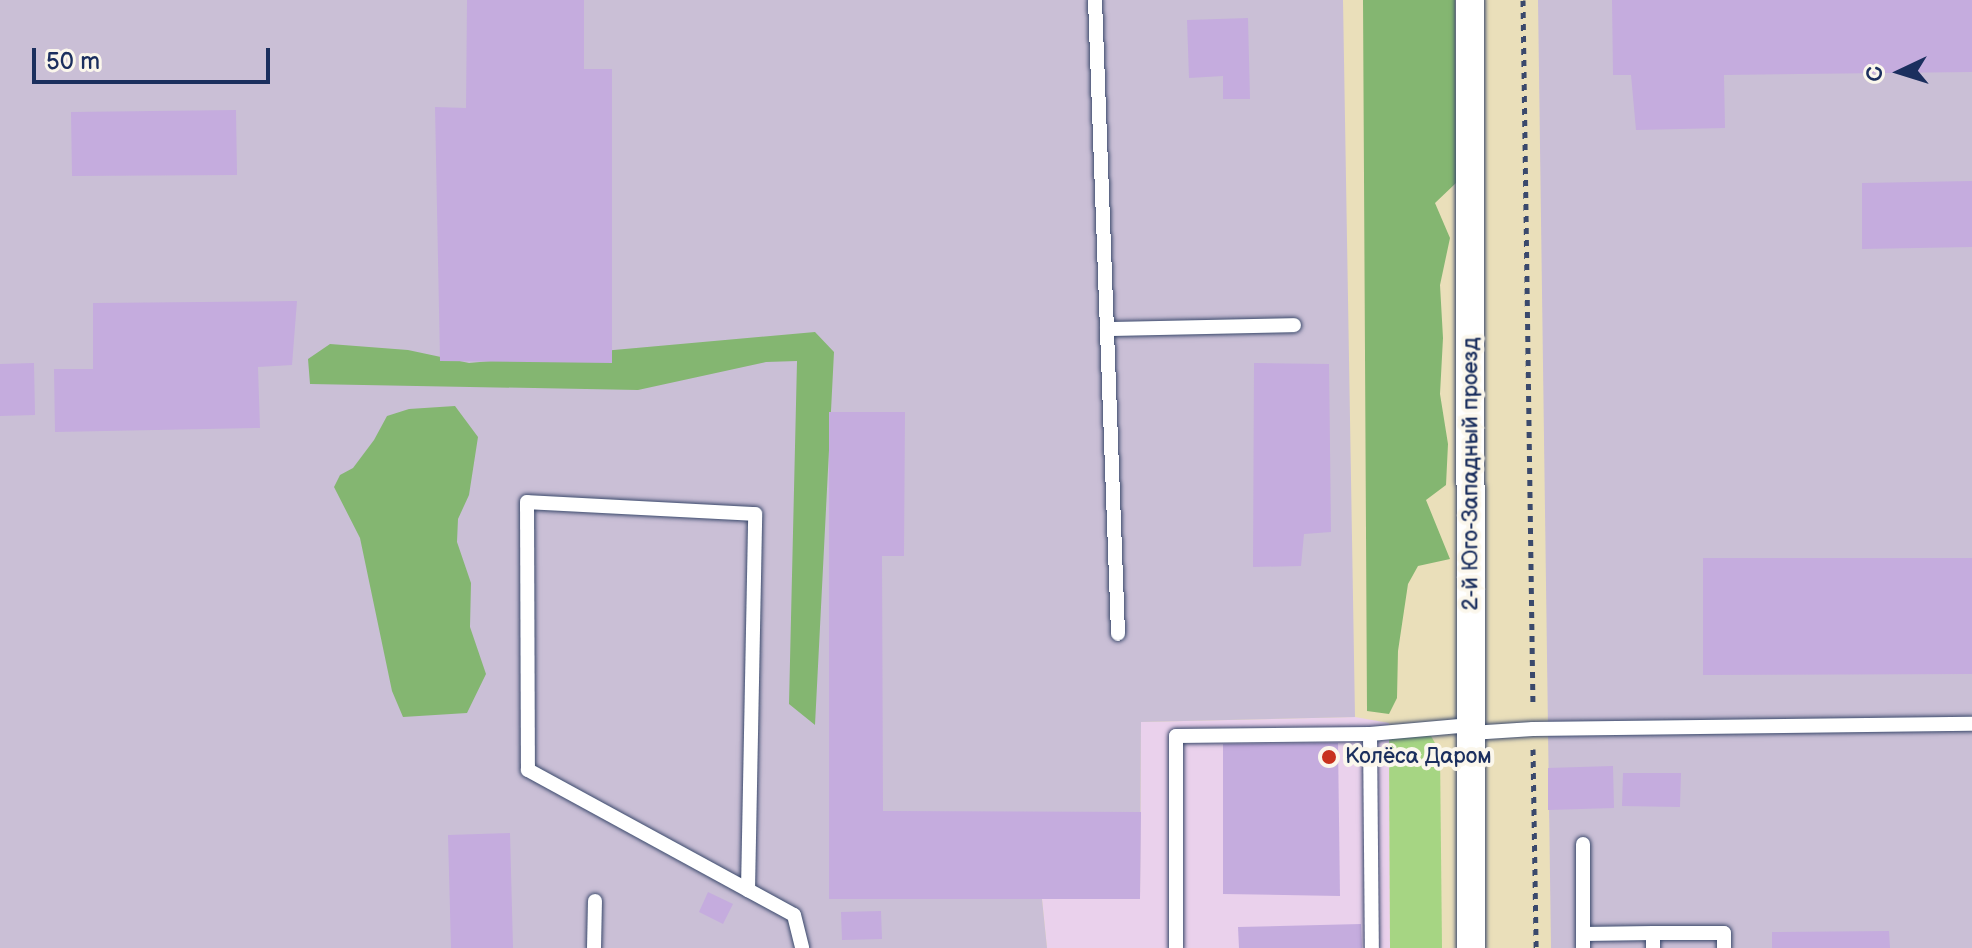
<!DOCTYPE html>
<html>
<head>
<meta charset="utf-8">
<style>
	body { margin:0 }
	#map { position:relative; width:1972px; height:948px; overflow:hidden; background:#eadfba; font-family:"Balsamiq Sans",sans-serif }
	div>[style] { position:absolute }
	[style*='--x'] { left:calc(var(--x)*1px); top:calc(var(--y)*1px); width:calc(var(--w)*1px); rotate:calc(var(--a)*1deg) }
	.built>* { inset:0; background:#ead1ec }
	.industrial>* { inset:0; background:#cabfd6 }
	.green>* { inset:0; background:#a6d583 }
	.forest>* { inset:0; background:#84b671 }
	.building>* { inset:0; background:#c5acde }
	.path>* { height:5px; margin-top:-2.5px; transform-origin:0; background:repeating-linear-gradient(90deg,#3a496c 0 6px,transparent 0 12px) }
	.roads { filter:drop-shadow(0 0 2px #3a496c) drop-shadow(0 0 2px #3a496c) }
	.service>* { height:14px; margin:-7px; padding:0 7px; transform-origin:7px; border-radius:7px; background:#fff }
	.minor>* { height:28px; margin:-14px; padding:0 14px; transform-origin:14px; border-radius:14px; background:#fff }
	.dots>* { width:22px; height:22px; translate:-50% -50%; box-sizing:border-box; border:4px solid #fbf7ec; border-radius:50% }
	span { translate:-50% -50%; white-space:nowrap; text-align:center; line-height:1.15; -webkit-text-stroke:8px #fbf7ec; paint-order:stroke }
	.street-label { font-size:22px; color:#1b2f5e }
	.poi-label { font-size:22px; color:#1b2f5e }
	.left { translate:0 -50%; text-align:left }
	.north { position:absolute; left:1860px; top:32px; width:80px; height:80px; -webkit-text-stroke:6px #fbf7ec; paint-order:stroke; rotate:266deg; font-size:22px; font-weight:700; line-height:32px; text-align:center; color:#1b2f5e }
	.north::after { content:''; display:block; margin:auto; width:28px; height:36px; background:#1b2f5e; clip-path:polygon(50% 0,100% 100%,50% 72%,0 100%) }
	.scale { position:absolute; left:32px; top:48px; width:238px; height:36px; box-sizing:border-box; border:4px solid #1b2f5e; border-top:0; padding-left:10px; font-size:24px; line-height:28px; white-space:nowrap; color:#1b2f5e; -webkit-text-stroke:6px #fbf7ec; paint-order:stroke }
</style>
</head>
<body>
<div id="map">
	<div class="built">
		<div style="clip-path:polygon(1355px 717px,1389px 723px,1390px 948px,1047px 948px,1042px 899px,1140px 899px,1141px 722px)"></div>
	</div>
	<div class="industrial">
		<div style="clip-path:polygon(0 0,1343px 0,1355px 717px,1141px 722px,1140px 899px,1042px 899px,1047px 948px,0 948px)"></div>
		<div style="clip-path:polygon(1538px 0,1972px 0,1972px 948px,1551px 948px)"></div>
	</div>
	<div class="green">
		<div style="clip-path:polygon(1389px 735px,1431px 736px,1440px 752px,1442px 948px,1390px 948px)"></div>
	</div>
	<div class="forest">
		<div style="clip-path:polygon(1363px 0,1455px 0,1456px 183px,1435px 203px,1450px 238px,1440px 285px,1443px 338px,1440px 394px,1448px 444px,1446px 485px,1426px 500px,1450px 559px,1418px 566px,1408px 584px,1398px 651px,1397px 698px,1389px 714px,1367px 711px)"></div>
		<div style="clip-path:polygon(815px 332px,834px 352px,815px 725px,789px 704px,797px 361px,766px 362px,638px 390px,310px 384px,308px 359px,330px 344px,408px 350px,469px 363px)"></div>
		<div style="clip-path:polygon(455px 406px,478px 437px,469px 495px,458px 519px,457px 542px,471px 583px,470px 627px,486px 674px,467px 713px,403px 717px,392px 691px,360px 538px,334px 487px,340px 475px,353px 468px,374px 440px,387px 416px,409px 409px)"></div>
	</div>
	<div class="building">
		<div style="clip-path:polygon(467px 0,584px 0,584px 69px,612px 69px,612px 363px,440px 361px,435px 107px,466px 108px)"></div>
		<div style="clip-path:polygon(1612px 0,1972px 0,1972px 72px,1724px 75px,1725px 128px,1636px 130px,1631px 75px,1613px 75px)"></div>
		<div style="clip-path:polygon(1248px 18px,1250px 99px,1223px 99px,1223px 76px,1189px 78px,1187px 20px)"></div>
		<div style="clip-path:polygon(236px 110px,237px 175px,72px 176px,71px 112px)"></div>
		<div style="clip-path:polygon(1972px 181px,1972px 247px,1862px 249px,1862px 183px)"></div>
		<div style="clip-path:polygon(297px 301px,292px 365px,258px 367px,260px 428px,55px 432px,54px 369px,93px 369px,93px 303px)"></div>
		<div style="clip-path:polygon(34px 363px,35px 415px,0 416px,0 364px)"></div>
		<div style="clip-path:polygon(1254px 363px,1329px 364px,1331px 532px,1304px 534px,1301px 566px,1253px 567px)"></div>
		<div style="clip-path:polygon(829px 412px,905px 412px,904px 556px,882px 556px,883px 811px,1141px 812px,1140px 899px,829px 899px)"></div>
		<div style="clip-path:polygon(1703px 558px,1972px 558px,1972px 674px,1703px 675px)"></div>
		<div style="clip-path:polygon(1338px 743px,1340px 896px,1223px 894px,1223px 744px)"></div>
		<div style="clip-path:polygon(1613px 766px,1614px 808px,1548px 810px,1548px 768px)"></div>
		<div style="clip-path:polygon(1623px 773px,1681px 773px,1680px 807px,1622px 806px)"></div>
		<div style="clip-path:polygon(510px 833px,513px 948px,451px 948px,448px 835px)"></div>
		<div style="clip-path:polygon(708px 892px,733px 904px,723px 924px,699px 912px)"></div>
		<div style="clip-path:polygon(881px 911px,882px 939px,842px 940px,841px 912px)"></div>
		<div style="clip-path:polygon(1361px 924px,1362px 948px,1239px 948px,1238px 927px)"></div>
		<div style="clip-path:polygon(1889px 931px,1890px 948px,1772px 948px,1772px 932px)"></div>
	</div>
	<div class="path">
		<div style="--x:1523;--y:0;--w:707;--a:89.19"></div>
		<div style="--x:1533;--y:749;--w:199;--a:89.1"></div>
	</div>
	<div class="roads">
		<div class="service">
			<div style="--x:1095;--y:0;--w:634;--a:87.92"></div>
			<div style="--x:1107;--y:329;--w:187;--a:-1.2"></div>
			<div style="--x:1471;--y:733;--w:62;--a:-3.7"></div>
			<div style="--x:1533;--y:729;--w:439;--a:-0.7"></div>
			<div style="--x:1370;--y:734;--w:214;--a:89.5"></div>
			<div style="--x:1583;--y:844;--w:104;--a:90"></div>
			<div style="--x:748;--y:890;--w:376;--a:-88.9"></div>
			<div style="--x:755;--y:514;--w:228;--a:-177"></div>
			<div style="--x:527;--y:502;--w:268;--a:89.8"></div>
			<div style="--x:528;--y:770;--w:251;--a:28.6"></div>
			<div style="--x:748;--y:890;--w:52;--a:28.5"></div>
			<div style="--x:794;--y:915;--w:34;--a:76"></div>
			<div style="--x:1583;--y:934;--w:70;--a:-0.8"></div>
			<div style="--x:594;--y:948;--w:47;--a:-88.8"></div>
			<div style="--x:1176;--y:948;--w:212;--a:-90"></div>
			<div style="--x:1176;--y:736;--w:194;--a:-0.6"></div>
			<div style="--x:1370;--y:734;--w:101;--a:-5.1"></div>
			<div style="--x:1653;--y:948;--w:15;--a:-90"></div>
			<div style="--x:1653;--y:933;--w:71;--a:0"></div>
			<div style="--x:1724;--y:933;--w:15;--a:90"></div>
		</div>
		<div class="minor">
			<div style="--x:1470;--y:0;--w:948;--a:89.94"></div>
		</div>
	</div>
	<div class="dots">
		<div style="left:1329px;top:757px;background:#c8321e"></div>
	</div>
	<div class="street-label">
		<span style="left:1471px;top:474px;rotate:-90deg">2-й Юго-Западный проезд</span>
	</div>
	<div class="poi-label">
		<span class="left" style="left:1345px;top:757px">Колёса Даром</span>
	</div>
	<div class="north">С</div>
	<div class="scale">50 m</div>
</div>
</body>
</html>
